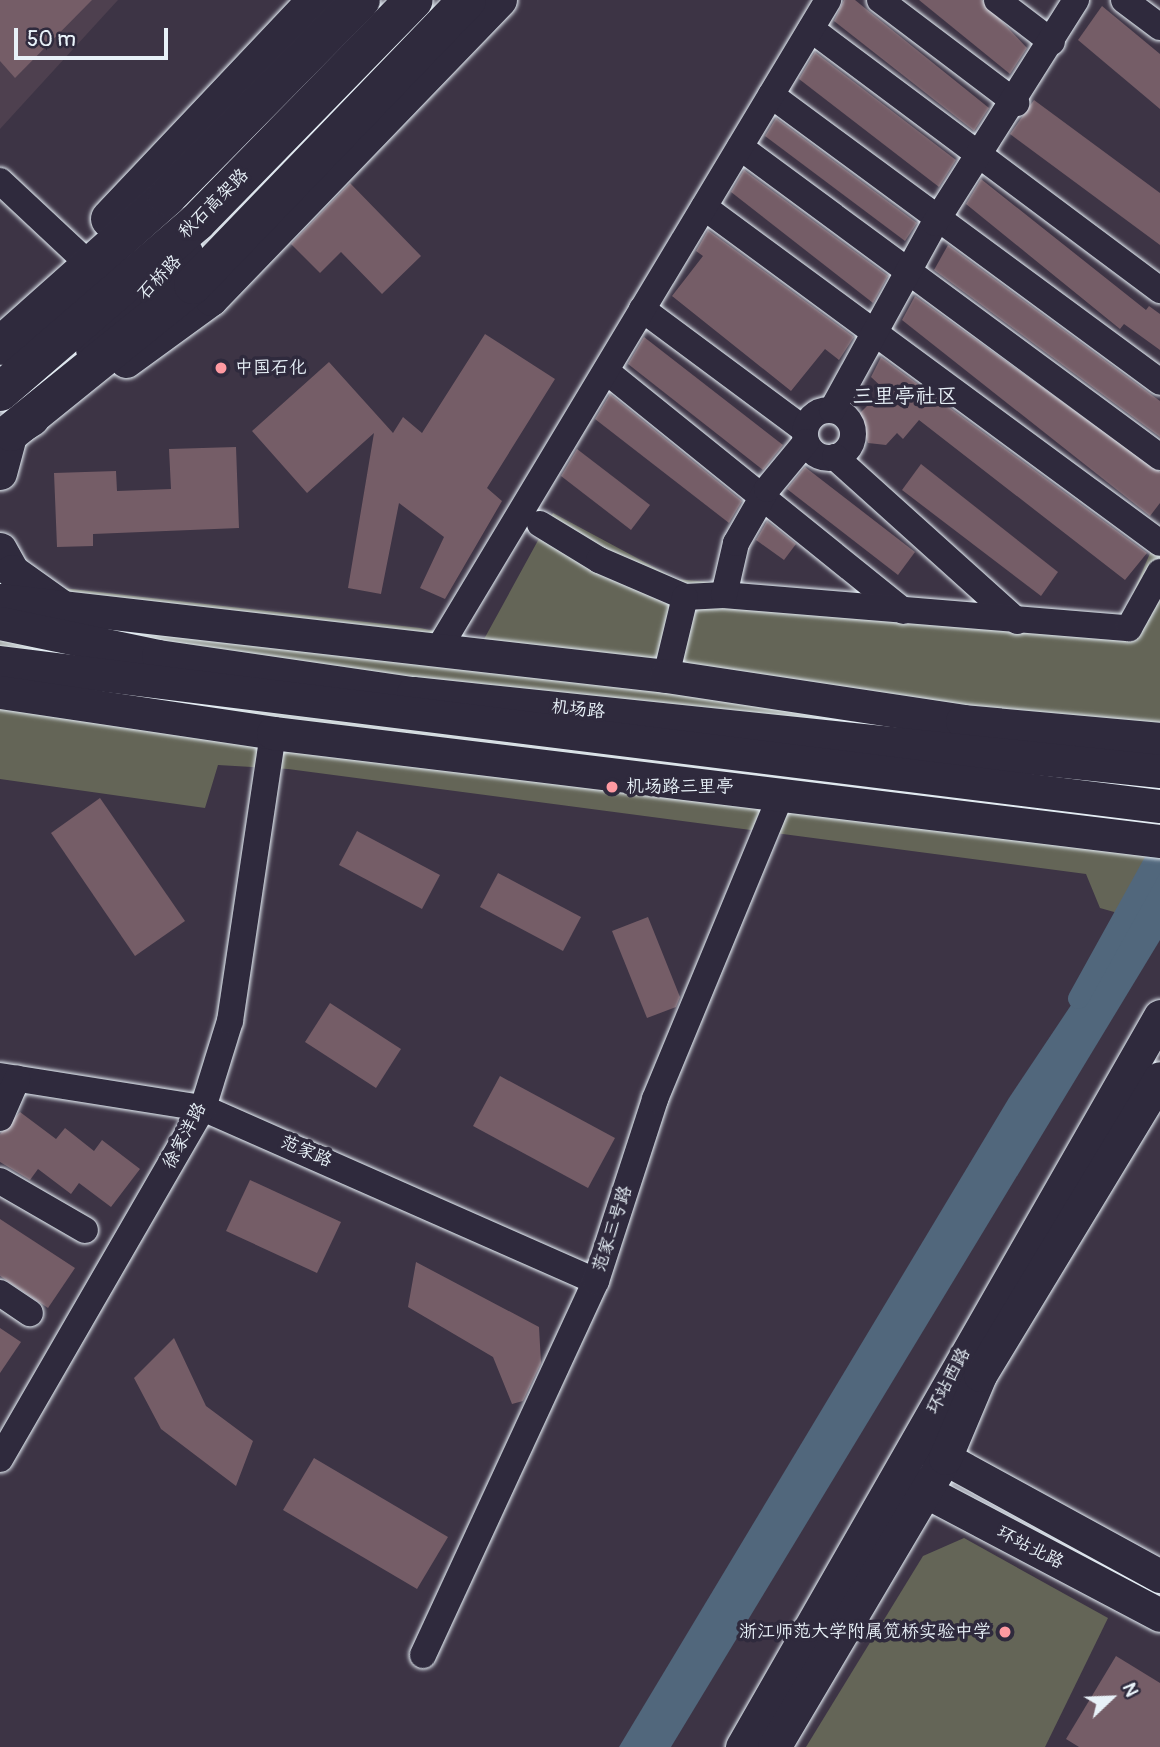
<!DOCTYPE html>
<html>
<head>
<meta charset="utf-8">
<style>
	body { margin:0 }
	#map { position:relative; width:1160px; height:1747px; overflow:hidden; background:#3d3445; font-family:Pangolin,"LXGW WenKai TC",sans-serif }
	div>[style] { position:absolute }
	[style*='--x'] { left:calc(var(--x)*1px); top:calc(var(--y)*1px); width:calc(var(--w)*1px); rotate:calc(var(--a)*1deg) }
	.built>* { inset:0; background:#4e404f }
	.green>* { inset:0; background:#646557 }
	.water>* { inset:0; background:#51677c }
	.canal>* { height:21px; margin:-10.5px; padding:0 10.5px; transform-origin:10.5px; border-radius:10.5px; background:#51677c }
	.building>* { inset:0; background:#755d67 }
	.roads { filter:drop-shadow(0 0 2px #e8f1f8) drop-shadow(0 0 2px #e8f1f8) }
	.minor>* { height:26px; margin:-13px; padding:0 13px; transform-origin:13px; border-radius:13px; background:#2f2a3d }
	.minor>.ring { margin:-13px; padding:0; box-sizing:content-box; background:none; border:26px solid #2f2a3d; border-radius:50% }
	.major>* { height:33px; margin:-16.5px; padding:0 16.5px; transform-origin:16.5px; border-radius:16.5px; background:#2f2a3d }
	.highway>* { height:38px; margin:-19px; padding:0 19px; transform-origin:19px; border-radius:19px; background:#2f2a3d }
	.dots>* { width:19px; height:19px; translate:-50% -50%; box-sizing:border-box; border:4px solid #2f2a3d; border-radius:50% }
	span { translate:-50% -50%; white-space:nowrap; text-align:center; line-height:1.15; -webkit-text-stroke:7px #2f2a3d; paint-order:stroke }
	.street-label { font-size:18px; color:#e8f1f8 }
	.poi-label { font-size:18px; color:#e8f1f8 }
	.left { translate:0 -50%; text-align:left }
	.right { translate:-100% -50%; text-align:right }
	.quarter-label { font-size:21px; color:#e8f1f8 }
	.north { position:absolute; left:1076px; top:1663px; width:70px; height:70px; -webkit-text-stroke:5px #2f2a3d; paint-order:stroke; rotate:67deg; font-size:19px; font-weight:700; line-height:28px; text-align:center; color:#e8f1f8 }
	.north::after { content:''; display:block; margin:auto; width:24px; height:32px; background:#e8f1f8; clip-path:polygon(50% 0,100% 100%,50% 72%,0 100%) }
	.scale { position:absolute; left:14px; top:28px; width:154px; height:32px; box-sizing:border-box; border:4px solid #e8f1f8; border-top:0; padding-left:9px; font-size:21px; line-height:24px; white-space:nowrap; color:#e8f1f8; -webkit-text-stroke:5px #2f2a3d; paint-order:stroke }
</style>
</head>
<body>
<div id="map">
	<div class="built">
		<div style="clip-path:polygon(0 0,118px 0,0 129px)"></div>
	</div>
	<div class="green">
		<div style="clip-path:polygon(553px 513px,676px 579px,1121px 621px,1160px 530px,1160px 925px,1100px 908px,1086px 874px,288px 769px,218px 765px,205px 808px,0 779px,0 581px,420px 628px,483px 641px)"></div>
		<div style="clip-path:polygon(964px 1538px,1108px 1618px,1045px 1747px,806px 1747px,923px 1556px)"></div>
	</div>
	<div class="water">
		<div style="clip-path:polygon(1160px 872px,1160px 940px,671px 1747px,619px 1747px,1009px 1098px)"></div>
	</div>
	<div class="canal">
		<div style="--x:1078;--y:998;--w:169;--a:-61"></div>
	</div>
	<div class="building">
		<div style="clip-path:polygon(0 0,92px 0,15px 78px,0 61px)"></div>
		<div style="clip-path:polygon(844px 0,855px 0,989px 108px,974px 131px,834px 21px)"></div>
		<div style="clip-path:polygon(919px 0,982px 0,1027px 48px,1010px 74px)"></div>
		<div style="clip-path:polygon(1102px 6px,1160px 54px,1160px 109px,1078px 40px)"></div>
		<div style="clip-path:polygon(815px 52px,956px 160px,939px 187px,799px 79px)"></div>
		<div style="clip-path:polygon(1034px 100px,1160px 193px,1160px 245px,1010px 134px)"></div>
		<div style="clip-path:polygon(776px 118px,917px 223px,905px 241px,765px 136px)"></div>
		<div style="clip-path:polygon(744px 170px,888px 276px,873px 303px,731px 192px)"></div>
		<div style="clip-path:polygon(981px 179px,1146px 310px,1149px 306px,1160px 314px,1160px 350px,1124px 324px,1120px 329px,966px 204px)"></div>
		<div style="clip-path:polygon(350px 183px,421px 256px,382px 294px,341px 252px,320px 273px,291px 244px)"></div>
		<div style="clip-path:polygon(708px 230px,854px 337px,839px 360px,825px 349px,791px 391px,672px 296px,703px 256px,696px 251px)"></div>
		<div style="clip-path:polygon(948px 245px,1160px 401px,1160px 437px,934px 270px)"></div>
		<div style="clip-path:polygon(915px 296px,1160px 472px,1160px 503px,1150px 516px,902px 320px)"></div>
		<div style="clip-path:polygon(485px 334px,555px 379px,487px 488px,502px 501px,445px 599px,420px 588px,444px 537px,399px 503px,381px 594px,348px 588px,374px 433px,307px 493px,252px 431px,329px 362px,393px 433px,403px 417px,422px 433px)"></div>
		<div style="clip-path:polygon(644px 337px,783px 445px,763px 470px,628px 364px)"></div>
		<div style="clip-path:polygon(881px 357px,1147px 553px,1125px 580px,919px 420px,903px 439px,897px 433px,886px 445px,868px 443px,859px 414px,867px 406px,901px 405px,871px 377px)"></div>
		<div style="clip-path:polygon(610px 394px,742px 501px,729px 523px,595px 419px)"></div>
		<div style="clip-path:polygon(236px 447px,239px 528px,93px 534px,93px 546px,57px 547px,54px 473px,116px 471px,117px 491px,171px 489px,169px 449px)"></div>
		<div style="clip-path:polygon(577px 449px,650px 505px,631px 530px,561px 476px)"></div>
		<div style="clip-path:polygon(921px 464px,1058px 572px,1041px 596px,902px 490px)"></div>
		<div style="clip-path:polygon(805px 467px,915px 552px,898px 575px,787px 489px)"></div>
		<div style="clip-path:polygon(767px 521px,796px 544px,784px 560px,756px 540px)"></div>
		<div style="clip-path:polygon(100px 798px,185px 921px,135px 956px,51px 833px)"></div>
		<div style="clip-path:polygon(357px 831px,440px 875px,422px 909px,339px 865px)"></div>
		<div style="clip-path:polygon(498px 873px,581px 917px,563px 951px,480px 907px)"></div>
		<div style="clip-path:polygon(648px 917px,680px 997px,676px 1007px,647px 1018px,612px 931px)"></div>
		<div style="clip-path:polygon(330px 1003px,401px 1049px,376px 1088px,305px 1042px)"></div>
		<div style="clip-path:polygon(500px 1076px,615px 1138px,588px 1188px,473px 1126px)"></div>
		<div style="clip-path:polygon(20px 1112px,56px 1139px,65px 1128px,94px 1151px,102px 1140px,140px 1169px,111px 1207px,79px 1183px,71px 1194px,38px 1169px,30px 1180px,0 1162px,0 1134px)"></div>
		<div style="clip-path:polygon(250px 1180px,341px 1222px,317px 1273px,226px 1231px)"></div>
		<div style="clip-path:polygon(0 1219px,75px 1268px,48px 1308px,0 1276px)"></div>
		<div style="clip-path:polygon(416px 1262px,539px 1327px,541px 1363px,523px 1401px,512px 1404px,493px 1357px,408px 1307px)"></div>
		<div style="clip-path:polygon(0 1328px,21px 1342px,0 1373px)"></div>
		<div style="clip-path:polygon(174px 1338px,206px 1406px,253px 1441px,236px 1486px,161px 1429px,134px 1378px)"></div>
		<div style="clip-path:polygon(314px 1458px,448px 1537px,417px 1589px,283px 1510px)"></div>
		<div style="clip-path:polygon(1116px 1656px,1160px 1683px,1160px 1747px,1079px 1747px,1066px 1739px)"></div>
	</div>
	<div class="roads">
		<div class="minor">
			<div style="--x:880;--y:0;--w:171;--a:37.1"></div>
			<div style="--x:997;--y:0;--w:69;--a:37.4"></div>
			<div style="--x:1124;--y:0;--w:45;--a:36.9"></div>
			<div style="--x:811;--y:29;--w:436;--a:36.8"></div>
			<div style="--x:771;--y:95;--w:483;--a:36.4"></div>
			<div style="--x:740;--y:147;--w:522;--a:36.43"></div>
			<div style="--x:0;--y:181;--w:107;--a:43.1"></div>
			<div style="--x:704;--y:207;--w:566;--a:36.38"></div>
			<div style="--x:642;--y:309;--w:203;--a:36.6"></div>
			<div style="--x:606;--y:371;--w:382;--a:38.9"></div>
			<div class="ring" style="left:805px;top:410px;width:22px;height:22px"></div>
			<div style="--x:832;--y:410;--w:213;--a:-61.2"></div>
			<div style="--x:935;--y:223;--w:264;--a:-57.7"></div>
			<div style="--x:835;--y:457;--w:245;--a:42"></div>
			<div style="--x:540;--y:524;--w:69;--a:31.4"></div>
			<div style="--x:599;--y:560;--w:94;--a:23.3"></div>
			<div style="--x:685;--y:597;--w:39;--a:-3"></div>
			<div style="--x:724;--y:595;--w:406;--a:4.7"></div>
			<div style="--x:1129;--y:628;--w:64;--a:-61"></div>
			<div style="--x:724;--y:595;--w:53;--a:-77"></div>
			<div style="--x:736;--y:543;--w:62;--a:-60.1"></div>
			<div style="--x:767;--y:489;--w:61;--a:-50.3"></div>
			<div style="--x:436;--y:653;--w:762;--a:-59.02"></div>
			<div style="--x:666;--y:676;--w:81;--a:-76.5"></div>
			<div style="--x:0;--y:1076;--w:206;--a:9"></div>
			<div style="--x:203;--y:1108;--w:429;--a:23.8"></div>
			<div style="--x:0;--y:1118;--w:43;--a:-66.4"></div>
			<div style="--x:0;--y:1181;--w:98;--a:30"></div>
			<div style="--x:0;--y:1293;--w:36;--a:34"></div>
			<div style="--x:0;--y:1459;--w:405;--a:-60"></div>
			<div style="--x:203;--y:1108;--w:91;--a:-72.8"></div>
			<div style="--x:230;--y:1021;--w:291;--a:-81.5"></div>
			<div style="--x:423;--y:1655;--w:412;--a:-65.2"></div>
			<div style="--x:596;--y:1281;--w:191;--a:-72"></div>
			<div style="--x:655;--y:1099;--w:329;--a:-67.5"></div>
		</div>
		<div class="major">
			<div style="--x:92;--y:349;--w:135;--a:-45.9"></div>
			<div style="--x:126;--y:361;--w:105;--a:-36.1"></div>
			<div style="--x:211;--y:299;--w:416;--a:-46"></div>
			<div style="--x:0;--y:473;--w:42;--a:-75"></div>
			<div style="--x:11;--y:432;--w:25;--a:-32"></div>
			<div style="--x:0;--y:549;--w:25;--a:61"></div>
			<div style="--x:12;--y:571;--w:59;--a:35.3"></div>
			<div style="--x:0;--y:600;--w:670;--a:6.51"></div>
			<div style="--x:666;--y:676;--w:299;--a:8.6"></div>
			<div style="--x:962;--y:721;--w:199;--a:5.2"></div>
			<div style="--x:0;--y:623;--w:161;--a:11.8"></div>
			<div style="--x:158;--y:656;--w:258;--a:8.3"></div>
			<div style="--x:413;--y:693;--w:751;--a:5.96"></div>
			<div style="--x:0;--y:662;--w:1169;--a:7.08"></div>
			<div style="--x:0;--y:692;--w:276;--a:8.5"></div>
			<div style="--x:273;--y:733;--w:894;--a:6.94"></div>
			<div style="--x:926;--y:1448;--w:267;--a:28.7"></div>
			<div style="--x:906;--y:1481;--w:287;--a:27.8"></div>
			<div style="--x:742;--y:1747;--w:842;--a:-60.24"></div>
			<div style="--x:774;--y:1747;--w:336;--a:-59.4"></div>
			<div style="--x:945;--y:1458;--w:90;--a:-67.1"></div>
			<div style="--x:980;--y:1375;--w:347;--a:-58.8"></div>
		</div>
		<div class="highway">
			<div style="--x:110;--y:219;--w:301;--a:-46.6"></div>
			<div style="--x:0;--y:346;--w:224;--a:-41.7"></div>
			<div style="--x:167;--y:197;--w:276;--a:-45.4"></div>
			<div style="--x:0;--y:392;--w:260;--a:-40.8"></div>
			<div style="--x:197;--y:222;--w:310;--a:-45.7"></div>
			<div style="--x:11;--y:432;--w:234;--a:-38.9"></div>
			<div style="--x:193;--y:285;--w:395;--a:-46.1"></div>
		</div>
	</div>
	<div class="dots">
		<div style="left:221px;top:368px;background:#ff9aa2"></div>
		<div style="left:612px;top:787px;background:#ff9aa2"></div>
		<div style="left:1005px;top:1632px;background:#ff9aa2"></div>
	</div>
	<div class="street-label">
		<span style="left:214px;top:204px;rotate:-45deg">秋石高架路</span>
		<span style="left:160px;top:278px;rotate:-46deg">石桥路</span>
		<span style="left:578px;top:710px;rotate:6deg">机场路</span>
		<span style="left:185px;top:1136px;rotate:-62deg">徐家洋路</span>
		<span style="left:306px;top:1152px;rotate:23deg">范家路</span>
		<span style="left:613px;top:1229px;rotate:-72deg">范家三号路</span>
		<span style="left:949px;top:1381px;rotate:-62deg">环站西路</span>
		<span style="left:1030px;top:1548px;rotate:27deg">环站北路</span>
	</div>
	<div class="poi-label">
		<span class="left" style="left:235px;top:368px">中国石化</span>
		<span class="left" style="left:626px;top:787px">机场路三里亭</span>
		<span class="right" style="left:991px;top:1632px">浙江师范大学附属笕桥实验中学</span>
	</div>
	<div class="quarter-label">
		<span style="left:905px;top:397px">三里亭社区</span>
	</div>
	<div class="north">N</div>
	<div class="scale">50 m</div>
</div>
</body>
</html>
